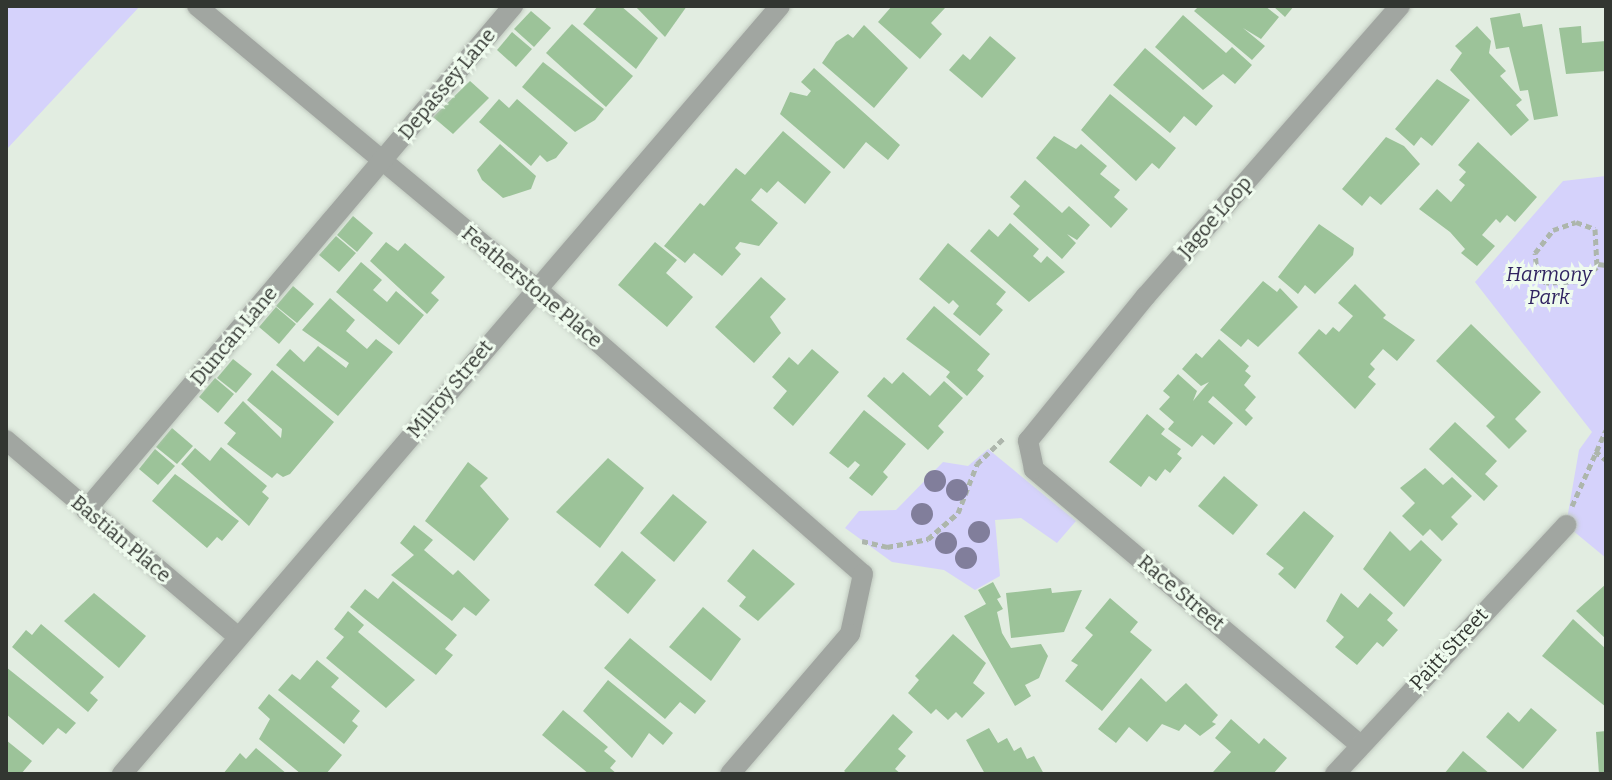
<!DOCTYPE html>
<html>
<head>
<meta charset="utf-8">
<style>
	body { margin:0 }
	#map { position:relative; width:1612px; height:780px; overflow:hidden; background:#e2ede1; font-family:Bitter,serif }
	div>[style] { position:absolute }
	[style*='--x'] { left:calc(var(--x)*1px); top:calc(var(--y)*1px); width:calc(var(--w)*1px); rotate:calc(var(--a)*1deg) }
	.green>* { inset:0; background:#d5d2fb }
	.building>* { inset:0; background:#9cc399 }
	.path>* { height:5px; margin-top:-2.5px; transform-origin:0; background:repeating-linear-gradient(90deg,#adb6ac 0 6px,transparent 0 10px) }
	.roads { filter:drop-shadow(0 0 2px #bfc8be) drop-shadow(0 0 2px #bfc8be) }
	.minor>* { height:20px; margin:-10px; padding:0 10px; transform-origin:10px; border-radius:10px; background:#a1a6a1 }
	.trees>* { width:22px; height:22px; margin:-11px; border-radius:50%; background:#817e9b }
	span { translate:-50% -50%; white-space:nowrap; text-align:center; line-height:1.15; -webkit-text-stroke:6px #effbee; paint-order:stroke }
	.street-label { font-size:20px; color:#323631 }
	.park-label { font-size:20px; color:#312461; font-style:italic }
	.frame { position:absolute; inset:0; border:8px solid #323631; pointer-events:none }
</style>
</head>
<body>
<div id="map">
	<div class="green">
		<div style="clip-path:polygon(6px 6px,140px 6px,6px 150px)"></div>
		<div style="clip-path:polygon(1606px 176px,1606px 558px,1566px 525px,1579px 450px,1592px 432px,1475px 282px,1563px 181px)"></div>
		<div style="clip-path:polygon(988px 449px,1076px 521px,1057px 543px,1021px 518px,995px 520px,1000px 576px,975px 590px,944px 570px,892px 562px,845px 528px,859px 511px,896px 510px,943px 462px,968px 466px)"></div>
	</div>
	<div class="building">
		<div style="clip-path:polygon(598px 6px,621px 6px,658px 38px,636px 69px,583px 24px)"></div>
		<div style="clip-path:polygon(635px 6px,687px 6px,665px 37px)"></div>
		<div style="clip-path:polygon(892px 6px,945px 8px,931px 23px,942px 34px,920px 59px,878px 22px)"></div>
		<div style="clip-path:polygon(1199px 6px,1265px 6px,1279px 17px,1261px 39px,1243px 28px,1265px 46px,1252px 60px,1194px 11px)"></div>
		<div style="clip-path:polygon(1273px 6px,1294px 6px,1285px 17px)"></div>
		<div style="clip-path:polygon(531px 11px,551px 28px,534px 47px,514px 29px)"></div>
		<div style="clip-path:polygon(1520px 13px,1523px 27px,1542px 24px,1558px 116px,1534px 120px,1528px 90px,1520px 91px,1509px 47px,1496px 49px,1490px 18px)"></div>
		<div style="clip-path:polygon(1183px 15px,1226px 53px,1232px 47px,1252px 65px,1235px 84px,1223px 74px,1203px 90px,1155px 47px)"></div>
		<div style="clip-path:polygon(572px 24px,633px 76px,606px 107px,546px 53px)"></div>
		<div style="clip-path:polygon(864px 25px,908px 68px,874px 108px,822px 63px,836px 42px,848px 34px,853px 38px)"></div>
		<div style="clip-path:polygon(1477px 26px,1491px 41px,1489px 53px,1506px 71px,1500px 76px,1522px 100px,1516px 105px,1529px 120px,1511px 136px,1450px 70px,1462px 53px,1455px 46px)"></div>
		<div style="clip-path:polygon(1581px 26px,1582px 43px,1606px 41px,1606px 71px,1566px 74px,1559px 28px)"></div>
		<div style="clip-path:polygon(512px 32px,532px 49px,516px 67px,497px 50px)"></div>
		<div style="clip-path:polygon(990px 36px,1016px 58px,982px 98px,949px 70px,963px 54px,970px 60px)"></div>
		<div style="clip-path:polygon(1145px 48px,1213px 106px,1196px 126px,1184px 116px,1170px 133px,1113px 85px)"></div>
		<div style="clip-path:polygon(543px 62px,604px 109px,595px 120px,575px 132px,522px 87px)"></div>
		<div style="clip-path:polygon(814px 68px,900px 145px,888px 160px,866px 142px,844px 169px,780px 114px,790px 92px,807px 96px,811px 91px,801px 82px)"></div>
		<div style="clip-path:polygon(1437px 79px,1470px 100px,1432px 146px,1421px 137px,1414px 146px,1395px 129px)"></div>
		<div style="clip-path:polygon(470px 81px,489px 98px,453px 134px,433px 117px)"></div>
		<div style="clip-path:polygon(1110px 94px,1176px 148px,1159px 169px,1152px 163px,1136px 181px,1081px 130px)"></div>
		<div style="clip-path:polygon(499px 99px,509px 108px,517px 99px,568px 143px,556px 158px,547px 162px,540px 155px,531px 166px,479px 122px)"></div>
		<div style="clip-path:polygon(783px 131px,831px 172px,805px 204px,778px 181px,767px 193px,761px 188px,751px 200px,778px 223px,759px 246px,740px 242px,735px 248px,741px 254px,722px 276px,694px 253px,685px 263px,664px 246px,700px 203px,704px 206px,736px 168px,745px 175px)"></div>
		<div style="clip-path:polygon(1054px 136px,1076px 149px,1081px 144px,1107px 166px,1100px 174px,1120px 190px,1114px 197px,1128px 209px,1111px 228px,1036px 158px)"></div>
		<div style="clip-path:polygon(1386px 137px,1404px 146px,1420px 164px,1381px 205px,1370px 196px,1362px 206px,1342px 189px)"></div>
		<div style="clip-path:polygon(1478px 142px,1537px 197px,1515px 222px,1507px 215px,1500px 223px,1496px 219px,1482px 235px,1495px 246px,1477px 266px,1461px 253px,1465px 249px,1450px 232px,1419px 209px,1437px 189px,1451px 202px,1465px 185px,1459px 180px,1466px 172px,1458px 165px)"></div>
		<div style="clip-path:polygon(500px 144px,536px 176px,531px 189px,503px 198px,482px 180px,477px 170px)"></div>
		<div style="clip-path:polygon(1025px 180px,1062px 213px,1069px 206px,1090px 225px,1077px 240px,1067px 234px,1076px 243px,1062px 259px,1013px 214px,1020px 206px,1010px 197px)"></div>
		<div style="clip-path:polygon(353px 216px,373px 233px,357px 252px,337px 235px)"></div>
		<div style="clip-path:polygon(1010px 223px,1039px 249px,1033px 256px,1041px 263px,1047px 256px,1065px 272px,1029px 302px,970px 251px,989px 229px,998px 237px)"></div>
		<div style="clip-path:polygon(1319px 224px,1354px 248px,1353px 255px,1315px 294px,1305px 285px,1298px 294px,1278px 277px)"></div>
		<div style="clip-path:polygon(336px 236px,356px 253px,339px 272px,319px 255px)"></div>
		<div style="clip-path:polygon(386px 242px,398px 251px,405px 243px,445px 277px,431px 293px,439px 300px,427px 314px,370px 261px)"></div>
		<div style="clip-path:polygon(655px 242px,677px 260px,666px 273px,693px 297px,667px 327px,618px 285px)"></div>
		<div style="clip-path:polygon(948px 243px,1006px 292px,996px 304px,1003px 310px,980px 336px,953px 314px,959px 306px,953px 300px,949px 304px,919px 279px)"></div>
		<div style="clip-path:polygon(361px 262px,382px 280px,373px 290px,387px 302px,396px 291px,424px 315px,399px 345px,336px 292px)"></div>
		<div style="clip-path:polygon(761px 277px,786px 299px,770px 317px,781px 333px,754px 363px,715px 327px)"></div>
		<div style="clip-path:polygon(1263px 281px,1277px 292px,1280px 288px,1298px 307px,1258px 347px,1248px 339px,1241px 347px,1220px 330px)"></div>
		<div style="clip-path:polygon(1355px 284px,1386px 315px,1383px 318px,1415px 340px,1397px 361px,1383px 349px,1370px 364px,1375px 369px,1368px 377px,1376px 384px,1355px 409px,1298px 353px,1319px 329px,1326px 335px,1333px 327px,1339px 332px,1353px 316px,1338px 303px)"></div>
		<div style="clip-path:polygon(293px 286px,314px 304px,297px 323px,276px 306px)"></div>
		<div style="clip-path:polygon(330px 298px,355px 320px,346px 331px,367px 349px,376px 339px,393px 352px,338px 416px,276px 365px,290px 349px,304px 362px,318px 346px,346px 368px,349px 363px,302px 330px)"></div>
		<div style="clip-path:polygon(934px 306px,990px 354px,977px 370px,984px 376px,967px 396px,946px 377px,950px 372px,906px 339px)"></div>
		<div style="clip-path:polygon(276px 307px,296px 324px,279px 344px,259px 327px)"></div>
		<div style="clip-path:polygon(1471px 324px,1541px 392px,1515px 419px,1527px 431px,1509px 449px,1486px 426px,1495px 417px,1436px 361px)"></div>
		<div style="clip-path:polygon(1219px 339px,1249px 366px,1245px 371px,1251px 376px,1244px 385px,1256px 397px,1245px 410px,1253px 418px,1246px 426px,1213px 396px,1208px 402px,1233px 423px,1214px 445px,1202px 435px,1192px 447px,1168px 429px,1174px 422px,1159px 409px,1170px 397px,1163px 391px,1178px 374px,1197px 391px,1193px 401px,1209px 382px,1201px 386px,1182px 369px,1196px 353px,1202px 358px)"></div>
		<div style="clip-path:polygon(812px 349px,839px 372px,793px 426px,773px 408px,787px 391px,772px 377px,789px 357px,798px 365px)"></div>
		<div style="clip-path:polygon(233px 359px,252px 374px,236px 393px,217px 378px)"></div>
		<div style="clip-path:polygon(272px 370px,334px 422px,290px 474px,283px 477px,277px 473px,272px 478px,227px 444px,236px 433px,224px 423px,243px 401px,281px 438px,282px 429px,247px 400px)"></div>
		<div style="clip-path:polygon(903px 372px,930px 396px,944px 381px,963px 398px,938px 426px,944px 432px,928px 450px,867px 396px,884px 377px,892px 384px)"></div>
		<div style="clip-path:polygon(215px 378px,234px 394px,218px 413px,199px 397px)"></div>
		<div style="clip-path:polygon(864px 410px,906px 444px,883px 472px,888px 477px,872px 496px,849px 478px,860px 465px,855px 461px,848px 468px,829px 453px)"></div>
		<div style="clip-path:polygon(1147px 414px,1165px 429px,1161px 434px,1181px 449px,1177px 454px,1182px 458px,1170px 473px,1165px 469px,1156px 481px,1149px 476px,1141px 487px,1109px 462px)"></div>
		<div style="clip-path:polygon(1455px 422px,1497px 461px,1485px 474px,1498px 486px,1484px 501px,1429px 449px)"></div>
		<div style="clip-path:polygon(172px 428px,193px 446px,177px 464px,156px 447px)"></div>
		<div style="clip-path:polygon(221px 447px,267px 486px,262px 492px,269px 498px,249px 526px,181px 464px,195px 448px,210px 461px)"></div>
		<div style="clip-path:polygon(155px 449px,175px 466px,158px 485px,139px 469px)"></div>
		<div style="clip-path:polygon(608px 458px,644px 488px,600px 548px,556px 512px)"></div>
		<div style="clip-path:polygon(468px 462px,488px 478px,480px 486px,509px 519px,474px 561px,425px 521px)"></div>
		<div style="clip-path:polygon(1425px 468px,1443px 485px,1452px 477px,1472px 496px,1451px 517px,1458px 524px,1442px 541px,1430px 529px,1423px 536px,1402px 516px,1415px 503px,1400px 488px)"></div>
		<div style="clip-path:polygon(175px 474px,239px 521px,222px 541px,217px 537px,207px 548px,152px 501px)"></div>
		<div style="clip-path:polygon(1224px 476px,1258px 505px,1233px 535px,1198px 506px)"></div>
		<div style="clip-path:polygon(673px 494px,707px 522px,674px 562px,640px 533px)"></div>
		<div style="clip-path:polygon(1304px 511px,1334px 536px,1295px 589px,1278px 574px,1284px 568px,1266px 554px)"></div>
		<div style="clip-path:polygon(414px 525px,433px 540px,424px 550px,453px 575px,458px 570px,490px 600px,476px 616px,464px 607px,452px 621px,391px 575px,414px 555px,400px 543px)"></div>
		<div style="clip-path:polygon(1390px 531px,1410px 551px,1421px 540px,1442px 560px,1404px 607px,1363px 569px)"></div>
		<div style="clip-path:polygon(753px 549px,795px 584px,758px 621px,739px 606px,746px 597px,727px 581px)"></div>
		<div style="clip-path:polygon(622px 551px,656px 580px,628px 614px,594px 585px)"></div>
		<div style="clip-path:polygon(393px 581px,457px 635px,445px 649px,453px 655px,436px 675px,350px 607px,365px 589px,378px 599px)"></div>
		<div style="clip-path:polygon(993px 582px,1001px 597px,997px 599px,1003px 609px,997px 612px,1002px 633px,1011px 648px,1041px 644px,1048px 656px,1039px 678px,1025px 685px,1031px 696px,1015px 706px,964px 616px,986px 604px,978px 590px)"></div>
		<div style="clip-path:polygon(1606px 584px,1606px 639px,1576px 611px)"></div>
		<div style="clip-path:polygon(1051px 588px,1052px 593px,1082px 590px,1064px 632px,1011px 638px,1006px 593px)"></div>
		<div style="clip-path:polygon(94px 593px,146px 636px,119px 668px,64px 621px)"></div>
		<div style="clip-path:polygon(1341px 593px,1358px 608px,1370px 593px,1393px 613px,1387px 620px,1398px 630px,1383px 647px,1377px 642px,1357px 665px,1335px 647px,1344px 637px,1326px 621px)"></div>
		<div style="clip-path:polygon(1110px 598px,1138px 622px,1130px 632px,1152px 650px,1102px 711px,1065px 681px,1078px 665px,1071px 661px,1093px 635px,1085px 628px)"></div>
		<div style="clip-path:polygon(703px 607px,741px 639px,711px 681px,669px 647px)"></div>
		<div style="clip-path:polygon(348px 611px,364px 625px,358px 632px,415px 680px,386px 708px,326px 658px,344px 637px,334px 629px)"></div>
		<div style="clip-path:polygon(1573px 619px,1606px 649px,1606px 707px,1542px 656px)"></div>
		<div style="clip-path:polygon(41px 624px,104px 677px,90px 693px,98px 700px,88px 712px,12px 647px,26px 630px,32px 635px)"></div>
		<div style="clip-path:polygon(953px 634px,986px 663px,973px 683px,985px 693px,962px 718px,956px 712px,948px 720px,936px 709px,931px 714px,908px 693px,919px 680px,915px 676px)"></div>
		<div style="clip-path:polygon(630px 638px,706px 701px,695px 714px,680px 702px,665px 719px,604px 668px)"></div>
		<div style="clip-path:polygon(317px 660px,339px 678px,331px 687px,360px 711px,352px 721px,358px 726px,344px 744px,278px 690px,292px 674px,300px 680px)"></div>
		<div style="clip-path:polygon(6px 667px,76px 723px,66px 734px,58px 728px,43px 745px,6px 714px)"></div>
		<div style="clip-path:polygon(1141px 678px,1166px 702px,1186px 683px,1218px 715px,1212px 722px,1216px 724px,1200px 736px,1185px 724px,1179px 731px,1162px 724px,1147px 742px,1129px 727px,1116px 743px,1098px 729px)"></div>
		<div style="clip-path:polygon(608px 680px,673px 733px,663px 745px,649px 733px,632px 758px,583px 711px)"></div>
		<div style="clip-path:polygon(269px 694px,342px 755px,326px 774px,301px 774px,259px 739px,270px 719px,258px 708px)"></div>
		<div style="clip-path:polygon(1531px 708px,1557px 730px,1523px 769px,1486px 737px,1508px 712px,1519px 722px)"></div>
		<div style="clip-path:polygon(563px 710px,608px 747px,604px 751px,616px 761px,610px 768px,617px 774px,589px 774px,542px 735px)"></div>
		<div style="clip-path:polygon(893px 714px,913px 732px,898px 749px,906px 756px,895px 769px,901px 774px,848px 774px,844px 771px)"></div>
		<div style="clip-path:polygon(1231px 719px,1259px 744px,1264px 738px,1287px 758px,1273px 774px,1213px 772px,1231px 752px,1215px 738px)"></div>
		<div style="clip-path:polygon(989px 728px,998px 743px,1007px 738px,1014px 751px,1021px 747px,1027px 759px,1034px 756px,1044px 774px,985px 774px,966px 740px)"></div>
		<div style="clip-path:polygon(1606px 731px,1606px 774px,1599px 774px,1596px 732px)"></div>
		<div style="clip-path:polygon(6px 740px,32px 761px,21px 774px,6px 774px)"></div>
		<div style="clip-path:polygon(256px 748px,287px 774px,223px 774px,240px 753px,246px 759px)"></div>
		<div style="clip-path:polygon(1463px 751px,1490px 774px,1444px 774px)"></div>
	</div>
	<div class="path">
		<div style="--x:1576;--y:222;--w:20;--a:20"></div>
		<div style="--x:1595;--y:229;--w:38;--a:87"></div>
		<div style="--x:1597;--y:267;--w:23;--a:142"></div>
		<div style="--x:1579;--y:281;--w:33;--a:177"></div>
		<div style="--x:1546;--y:283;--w:13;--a:-135"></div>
		<div style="--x:1537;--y:274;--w:21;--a:-95"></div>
		<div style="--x:1535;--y:253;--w:29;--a:-52"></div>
		<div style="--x:1553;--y:230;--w:24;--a:-19"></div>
		<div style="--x:1598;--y:264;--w:8;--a:7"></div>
		<div style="--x:1595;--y:451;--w:14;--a:39"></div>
		<div style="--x:1572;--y:506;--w:83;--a:-65.9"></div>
		<div style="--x:862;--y:541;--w:26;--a:13"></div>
		<div style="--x:887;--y:547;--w:42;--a:-11"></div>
		<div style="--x:928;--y:539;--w:40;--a:-41"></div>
		<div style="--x:958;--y:513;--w:53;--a:-68.8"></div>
		<div style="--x:977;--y:464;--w:37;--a:-44"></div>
	</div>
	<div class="roads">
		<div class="minor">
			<div style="--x:197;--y:6;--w:441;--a:39.8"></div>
			<div style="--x:536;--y:288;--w:434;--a:41.2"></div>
			<div style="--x:863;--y:574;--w:61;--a:102.2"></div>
			<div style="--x:850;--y:634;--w:184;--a:130.6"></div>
			<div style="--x:6;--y:440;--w:304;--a:40.3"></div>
			<div style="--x:86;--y:510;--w:661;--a:-49.73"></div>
			<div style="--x:1359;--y:744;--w:426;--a:-139.8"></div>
			<div style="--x:1034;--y:469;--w:29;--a:-102"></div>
			<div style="--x:1028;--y:441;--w:187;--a:-50.9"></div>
			<div style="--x:1146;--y:296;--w:386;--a:-48.8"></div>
			<div style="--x:122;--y:774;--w:1011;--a:-49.41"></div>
			<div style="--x:1335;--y:774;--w:340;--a:-47.1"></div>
		</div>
	</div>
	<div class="trees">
		<div style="left:935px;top:481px"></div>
		<div style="left:957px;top:490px"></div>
		<div style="left:922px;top:514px"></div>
		<div style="left:979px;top:532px"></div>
		<div style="left:946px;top:543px"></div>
		<div style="left:966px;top:558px"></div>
	</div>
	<div class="street-label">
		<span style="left:447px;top:84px;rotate:-50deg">Depassey Lane</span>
		<span style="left:1215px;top:217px;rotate:-49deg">Jagoe Loop</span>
		<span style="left:532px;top:287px;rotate:40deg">Featherstone Place</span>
		<span style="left:234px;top:336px;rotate:-50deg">Duncan Lane</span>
		<span style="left:450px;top:389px;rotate:-50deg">Milroy Street</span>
		<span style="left:121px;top:539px;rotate:40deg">Bastian Place</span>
		<span style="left:1181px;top:593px;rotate:40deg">Race Street</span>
		<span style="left:1449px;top:649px;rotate:-47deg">Paitt Street</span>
	</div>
	<div class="park-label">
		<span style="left:1549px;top:286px">Harmony<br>Park</span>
	</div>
	<div class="frame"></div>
</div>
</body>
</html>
